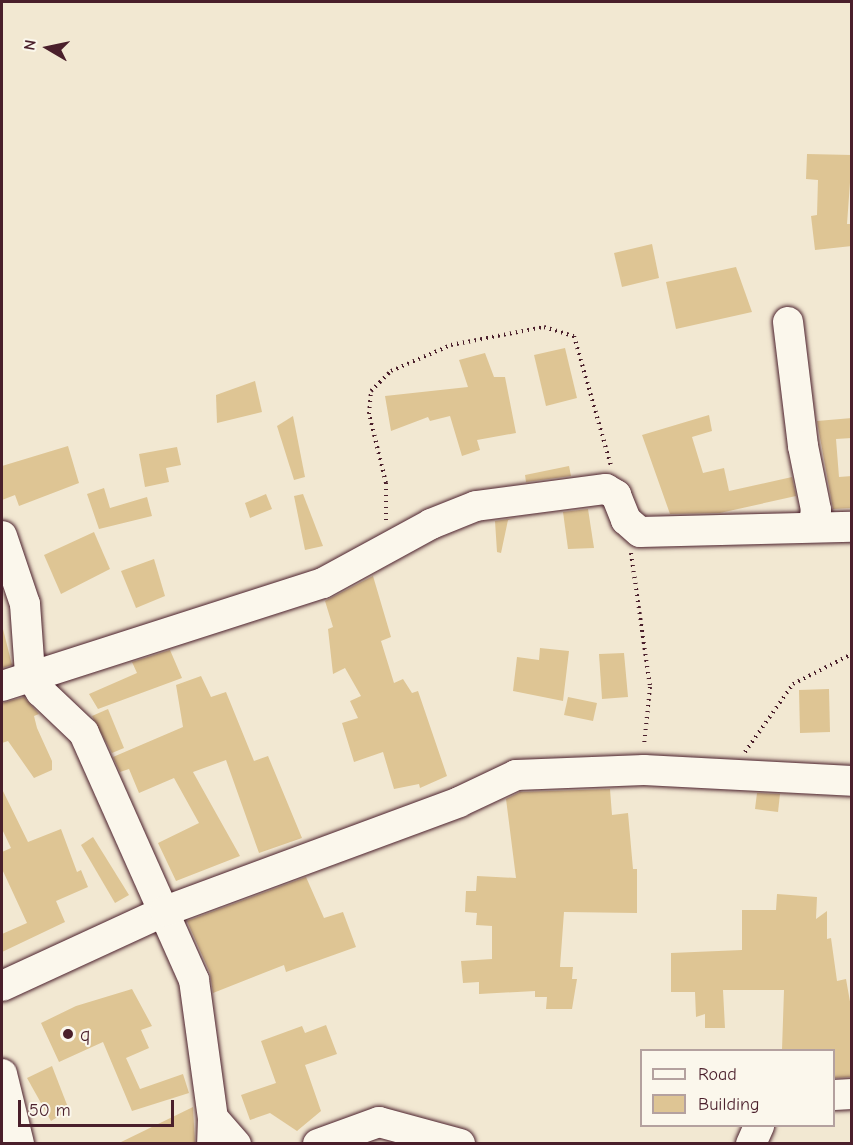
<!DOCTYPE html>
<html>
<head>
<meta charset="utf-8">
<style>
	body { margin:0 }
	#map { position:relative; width:853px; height:1145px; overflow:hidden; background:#f2e8d2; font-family:"Comic Neue",sans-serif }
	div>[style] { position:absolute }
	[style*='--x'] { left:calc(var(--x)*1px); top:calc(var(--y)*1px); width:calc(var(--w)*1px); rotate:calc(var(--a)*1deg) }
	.building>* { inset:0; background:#dec594 }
	.path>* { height:4px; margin-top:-2px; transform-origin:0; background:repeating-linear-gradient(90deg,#4a1f2b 0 1.5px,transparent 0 6px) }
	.roads { filter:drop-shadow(0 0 2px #4a1f2b) drop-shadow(0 0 2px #4a1f2b) }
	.minor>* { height:30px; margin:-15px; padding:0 15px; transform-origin:15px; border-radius:15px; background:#fbf7ec }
	.dots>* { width:16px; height:16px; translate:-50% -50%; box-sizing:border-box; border:3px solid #fbf7ec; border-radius:50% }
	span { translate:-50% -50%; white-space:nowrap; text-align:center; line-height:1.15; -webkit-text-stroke:4.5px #fbf7ec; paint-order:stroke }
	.poi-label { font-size:20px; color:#4a1f2b }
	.left { translate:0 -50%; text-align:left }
	.frame { position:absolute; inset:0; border:3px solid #4a1f2b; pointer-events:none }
	.legend { position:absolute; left:640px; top:1049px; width:195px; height:78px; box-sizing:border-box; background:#fbf7ec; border:2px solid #b4a19f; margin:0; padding:8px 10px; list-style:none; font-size:18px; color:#4a1f2b }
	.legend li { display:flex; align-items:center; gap:12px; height:30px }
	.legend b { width:30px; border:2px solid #b4a19f }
	.north { position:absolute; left:18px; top:18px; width:60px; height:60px; -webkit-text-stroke:4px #fbf7ec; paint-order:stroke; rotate:279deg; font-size:16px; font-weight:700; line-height:24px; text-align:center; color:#4a1f2b }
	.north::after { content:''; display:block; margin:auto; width:21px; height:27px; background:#4a1f2b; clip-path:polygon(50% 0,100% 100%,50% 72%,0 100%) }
	.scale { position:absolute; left:18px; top:1100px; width:156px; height:27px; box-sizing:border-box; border:3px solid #4a1f2b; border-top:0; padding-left:8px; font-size:18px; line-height:21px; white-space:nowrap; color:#4a1f2b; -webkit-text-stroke:4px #fbf7ec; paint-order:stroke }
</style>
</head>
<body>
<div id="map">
	<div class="building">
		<div style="clip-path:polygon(807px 154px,852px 155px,847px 224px,852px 224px,852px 246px,815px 250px,811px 216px,817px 215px,818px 180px,806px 179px)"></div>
		<div style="clip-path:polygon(652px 244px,659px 278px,622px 287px,614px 253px)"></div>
		<div style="clip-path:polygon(736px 267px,752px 312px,676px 329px,666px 282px)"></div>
		<div style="clip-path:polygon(565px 348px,577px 398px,546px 406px,534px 355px)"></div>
		<div style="clip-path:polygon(485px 353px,494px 377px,505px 377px,516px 433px,477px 440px,480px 450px,462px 456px,450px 416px,430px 421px,428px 417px,391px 431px,385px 396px,468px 387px,459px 360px)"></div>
		<div style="clip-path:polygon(255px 381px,262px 412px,217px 423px,216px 395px)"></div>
		<div style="clip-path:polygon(709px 415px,712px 431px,692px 437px,703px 473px,724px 468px,729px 491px,792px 477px,796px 496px,720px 513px,670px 514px,642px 435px)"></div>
		<div style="clip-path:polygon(293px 416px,305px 477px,294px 480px,277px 426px)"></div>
		<div style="clip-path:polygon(852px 418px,852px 438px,836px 439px,839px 477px,852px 476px,852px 508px,833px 509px,817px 421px)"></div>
		<div style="clip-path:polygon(68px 446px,79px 483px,19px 506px,15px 495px,2px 500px,2px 466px)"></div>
		<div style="clip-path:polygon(177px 447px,181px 465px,166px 468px,169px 482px,145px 487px,139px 454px)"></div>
		<div style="clip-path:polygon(569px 466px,571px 476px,526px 482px,525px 475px)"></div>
		<div style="clip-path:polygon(104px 488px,110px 508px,147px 497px,152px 516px,99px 529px,87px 494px)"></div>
		<div style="clip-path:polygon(266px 494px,272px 509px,250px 518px,245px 503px)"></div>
		<div style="clip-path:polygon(303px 494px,323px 546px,305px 550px,294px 496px)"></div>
		<div style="clip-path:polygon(588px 509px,594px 548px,568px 549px,563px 512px)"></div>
		<div style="clip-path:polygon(516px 518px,508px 520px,501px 553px,497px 552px,495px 521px)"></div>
		<div style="clip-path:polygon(94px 532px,110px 569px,61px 594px,44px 555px)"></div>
		<div style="clip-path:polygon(154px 559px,165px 596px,136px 608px,121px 571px)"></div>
		<div style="clip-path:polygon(373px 576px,391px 637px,381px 641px,394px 683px,403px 679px,412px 693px,418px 691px,447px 776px,420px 788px,419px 784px,394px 789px,383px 752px,354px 762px,342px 723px,358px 718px,350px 701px,361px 696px,345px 668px,333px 674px,328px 629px,333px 627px,325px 601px)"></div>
		<div style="clip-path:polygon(2px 625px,12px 665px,2px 668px)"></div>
		<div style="clip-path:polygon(540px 648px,569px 651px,563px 701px,513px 691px,517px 657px,539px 660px)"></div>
		<div style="clip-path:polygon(170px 650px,182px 678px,98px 709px,89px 694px,137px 673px,132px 662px)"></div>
		<div style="clip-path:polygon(624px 653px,628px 697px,602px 699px,599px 654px)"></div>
		<div style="clip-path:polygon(201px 676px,211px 697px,226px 692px,254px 761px,268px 756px,302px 838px,259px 853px,226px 760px,193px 772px,240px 856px,176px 881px,158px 843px,199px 823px,174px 778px,139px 793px,129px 769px,120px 772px,113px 757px,183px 727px,176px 685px)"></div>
		<div style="clip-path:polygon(829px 689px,830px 732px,800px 733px,799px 690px)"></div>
		<div style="clip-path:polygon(24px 697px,39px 714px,34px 716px,37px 728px,52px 761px,52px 770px,34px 778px,8px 741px,2px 743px,2px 703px)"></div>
		<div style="clip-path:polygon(568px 697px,597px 703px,593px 721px,564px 715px)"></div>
		<div style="clip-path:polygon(108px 709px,124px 748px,112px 753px,92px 716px)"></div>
		<div style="clip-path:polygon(2px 789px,28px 842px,61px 829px,77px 872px,81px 870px,88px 887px,56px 901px,65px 922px,2px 952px,2px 934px,27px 923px,2px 869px,2px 852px,11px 848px,2px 829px)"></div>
		<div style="clip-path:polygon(610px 789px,612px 815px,628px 813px,633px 869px,637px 869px,637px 913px,564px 912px,560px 967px,573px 967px,572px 979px,577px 979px,572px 1009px,546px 1009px,547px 997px,535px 997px,535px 991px,479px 994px,479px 982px,463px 983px,461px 961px,492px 959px,492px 926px,476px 925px,477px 913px,465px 912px,466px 891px,476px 891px,477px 876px,516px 878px,506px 799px,520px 792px)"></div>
		<div style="clip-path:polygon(757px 793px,780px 794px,778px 812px,755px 809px)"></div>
		<div style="clip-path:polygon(93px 837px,129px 895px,115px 903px,81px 845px)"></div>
		<div style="clip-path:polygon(306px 877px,324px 918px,343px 912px,356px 947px,286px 972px,284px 965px,213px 993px,210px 973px,187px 921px)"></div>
		<div style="clip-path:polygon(777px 894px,817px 897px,816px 919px,827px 911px,827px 939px,831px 938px,837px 981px,846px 979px,852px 1013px,852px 1077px,834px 1078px,834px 1050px,782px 1050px,784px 990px,723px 990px,725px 1028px,705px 1028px,705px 1014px,696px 1017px,695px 992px,671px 992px,671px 953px,742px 950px,742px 910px,776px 910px)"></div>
		<div style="clip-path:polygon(132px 989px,152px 1026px,141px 1030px,149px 1048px,126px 1058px,140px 1089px,183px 1074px,189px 1093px,132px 1111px,103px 1042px,59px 1062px,41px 1023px,76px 1006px)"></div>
		<div style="clip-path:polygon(326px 1025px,337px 1054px,305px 1065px,321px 1111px,297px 1131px,270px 1113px,250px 1120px,241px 1095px,276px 1083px,261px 1041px,302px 1026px,305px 1033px)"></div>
		<div style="clip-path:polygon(52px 1066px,69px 1110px,51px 1121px,27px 1078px)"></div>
		<div style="clip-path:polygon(193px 1107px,195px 1143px,119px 1143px)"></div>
	</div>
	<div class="path">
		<div style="--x:386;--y:520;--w:37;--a:-90"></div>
		<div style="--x:386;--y:483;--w:71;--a:-103.8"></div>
		<div style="--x:369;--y:414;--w:23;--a:-85"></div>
		<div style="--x:371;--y:391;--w:28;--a:-45"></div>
		<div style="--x:391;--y:371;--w:65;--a:-23.4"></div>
		<div style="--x:451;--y:345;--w:95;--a:-11"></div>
		<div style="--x:544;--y:327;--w:31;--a:17"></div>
		<div style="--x:574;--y:336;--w:135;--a:74.1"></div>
		<div style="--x:631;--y:553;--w:135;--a:81.9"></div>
		<div style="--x:650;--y:687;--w:58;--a:95.9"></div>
		<div style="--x:745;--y:752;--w:83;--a:-54.8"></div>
		<div style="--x:793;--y:684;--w:66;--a:-27"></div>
	</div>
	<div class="roads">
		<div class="minor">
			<div style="--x:788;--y:322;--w:125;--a:83.1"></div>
			<div style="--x:803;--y:446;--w:65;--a:78.5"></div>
			<div style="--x:816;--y:510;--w:17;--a:100"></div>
			<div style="--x:2;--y:536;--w:72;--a:71.3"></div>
			<div style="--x:25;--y:604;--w:70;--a:85.9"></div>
			<div style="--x:30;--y:674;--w:21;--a:59"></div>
			<div style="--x:41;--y:692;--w:59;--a:43.6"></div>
			<div style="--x:84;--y:733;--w:270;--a:66"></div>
			<div style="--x:194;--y:980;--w:139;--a:82.2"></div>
			<div style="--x:213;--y:1118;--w:26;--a:92"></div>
			<div style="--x:2;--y:686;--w:337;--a:-17.8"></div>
			<div style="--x:323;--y:583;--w:123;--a:-28.6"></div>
			<div style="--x:431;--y:524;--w:48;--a:-21.8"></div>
			<div style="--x:476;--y:506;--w:131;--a:-7.5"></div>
			<div style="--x:606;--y:489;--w:12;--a:31"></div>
			<div style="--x:616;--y:495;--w:27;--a:68"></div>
			<div style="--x:626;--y:520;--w:18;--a:41"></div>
			<div style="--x:640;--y:532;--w:212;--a:-1.4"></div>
			<div style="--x:2;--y:986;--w:179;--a:-24.7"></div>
			<div style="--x:165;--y:911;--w:314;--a:-20.3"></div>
			<div style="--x:459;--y:802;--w:63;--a:-25.3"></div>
			<div style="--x:516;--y:775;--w:128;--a:-2.2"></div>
			<div style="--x:644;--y:770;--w:208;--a:3"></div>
			<div style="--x:2;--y:1074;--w:72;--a:76.3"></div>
			<div style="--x:834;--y:1095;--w:18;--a:-3"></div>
			<div style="--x:213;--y:1118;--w:35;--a:49"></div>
			<div style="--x:318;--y:1144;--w:65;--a:-19.8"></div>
			<div style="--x:379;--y:1122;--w:84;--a:15.2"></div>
			<div style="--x:751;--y:1144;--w:20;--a:-66"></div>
		</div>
	</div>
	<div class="dots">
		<div style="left:68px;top:1034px;background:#4a1f2b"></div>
	</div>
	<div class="poi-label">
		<span class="left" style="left:80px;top:1034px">q</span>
	</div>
	<div class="frame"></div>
	<ul class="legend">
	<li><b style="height:8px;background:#fbf7ec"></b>Road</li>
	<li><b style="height:16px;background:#dec594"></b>Building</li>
	</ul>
	<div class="north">N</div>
	<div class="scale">50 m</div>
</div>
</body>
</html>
